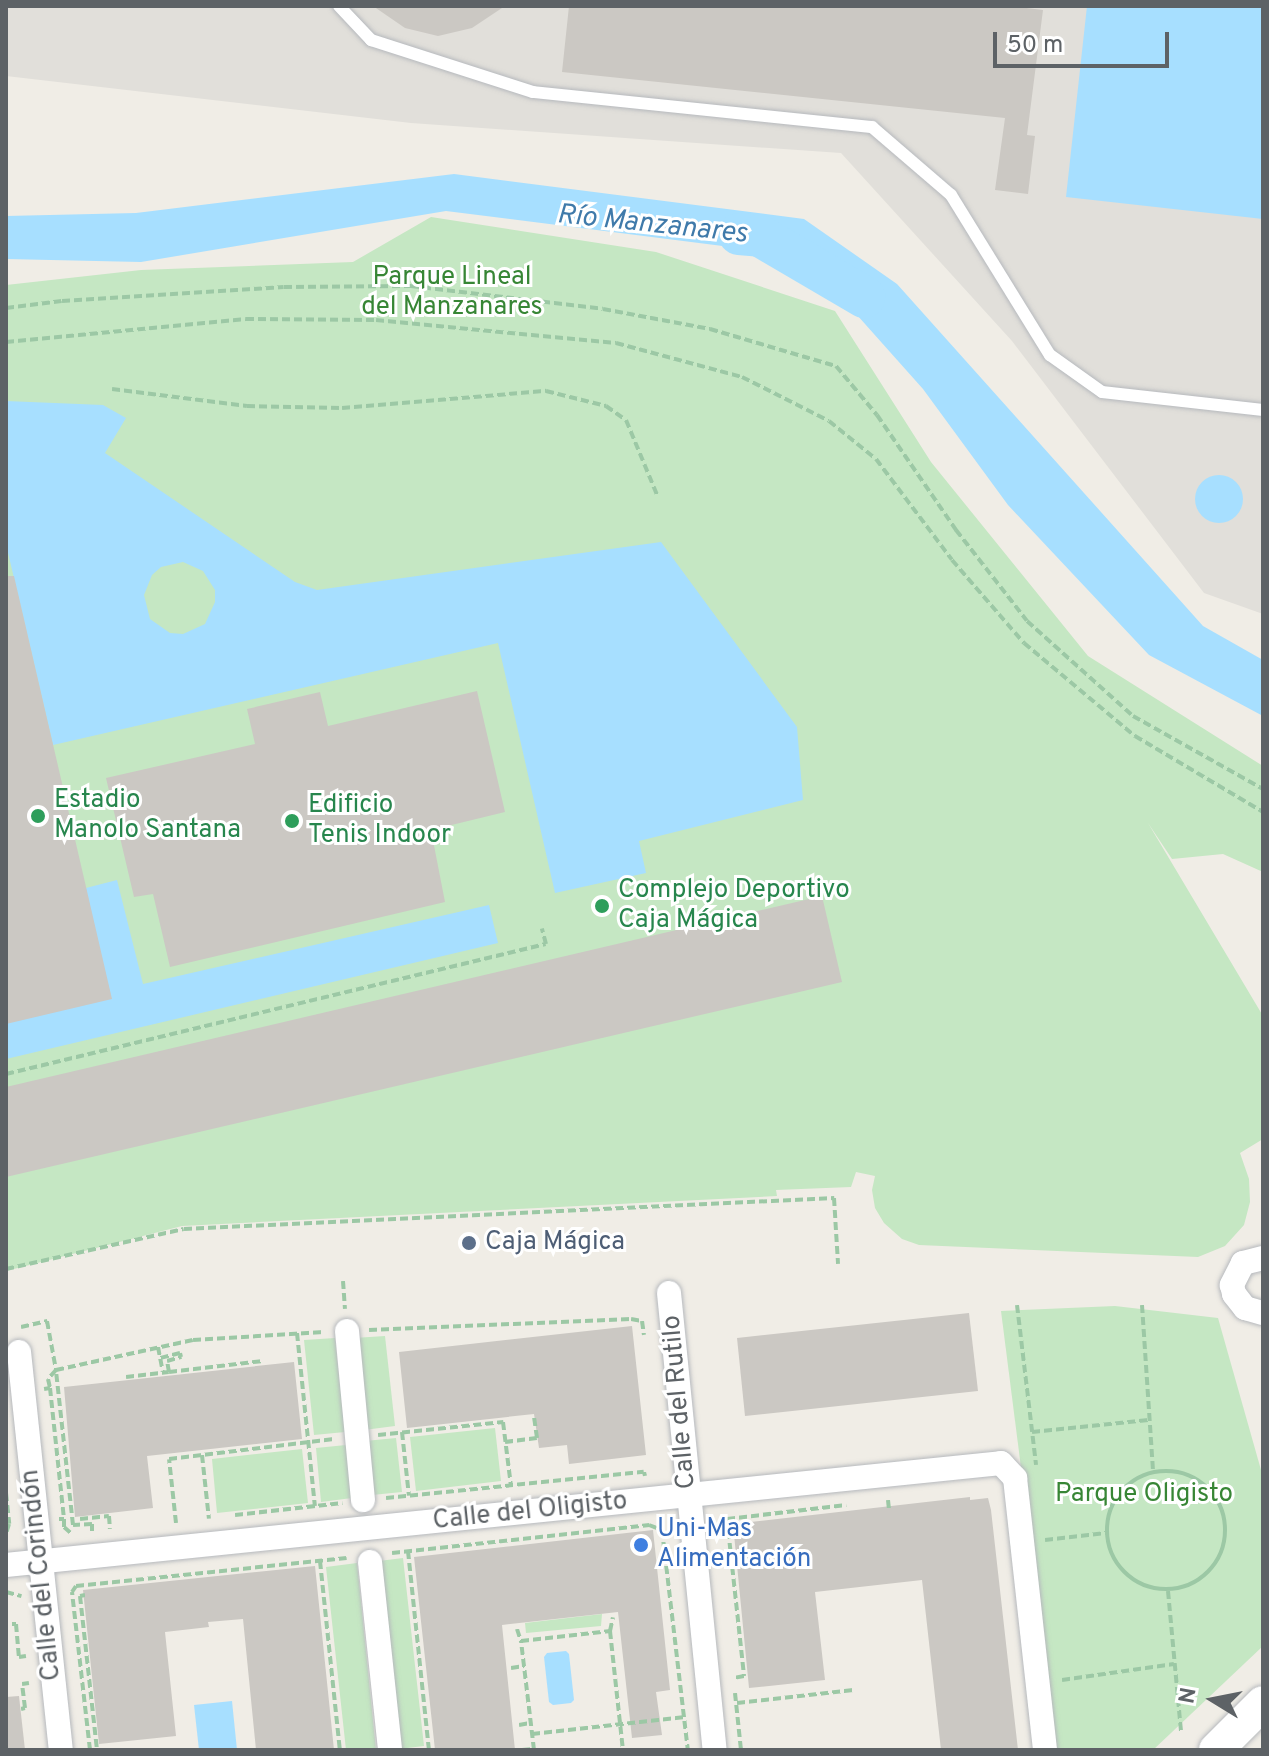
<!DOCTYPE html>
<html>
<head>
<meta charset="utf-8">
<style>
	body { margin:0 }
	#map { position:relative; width:1269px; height:1756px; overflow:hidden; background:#f0ede6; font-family:Overpass,sans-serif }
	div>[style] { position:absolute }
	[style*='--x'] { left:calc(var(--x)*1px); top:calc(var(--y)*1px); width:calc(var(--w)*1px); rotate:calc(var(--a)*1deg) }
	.industrial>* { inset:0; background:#e1dfda }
	.green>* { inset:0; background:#c5e7c3 }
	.water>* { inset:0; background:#a7dfff }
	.round { border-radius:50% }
	.river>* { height:42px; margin:-21px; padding:0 21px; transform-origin:21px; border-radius:21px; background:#a7dfff }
	.building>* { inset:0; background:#cbc8c3 }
	.path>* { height:4px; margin-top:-2px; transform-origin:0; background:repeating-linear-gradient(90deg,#9cc8a5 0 8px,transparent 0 12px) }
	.path>.ring { margin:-2px; padding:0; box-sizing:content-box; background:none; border:4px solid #9cc8a5; border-radius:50% }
	.roads { filter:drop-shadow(0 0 2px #b6b9bd) drop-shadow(0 0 2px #b6b9bd) }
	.lane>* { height:12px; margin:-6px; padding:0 6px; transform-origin:6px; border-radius:6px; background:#fff }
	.street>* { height:24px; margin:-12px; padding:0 12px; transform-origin:12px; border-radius:12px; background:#fff }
	.secondary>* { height:34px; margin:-17px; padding:0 17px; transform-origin:17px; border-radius:17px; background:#fff }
	.dots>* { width:22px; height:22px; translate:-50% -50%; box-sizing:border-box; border:4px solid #fff; border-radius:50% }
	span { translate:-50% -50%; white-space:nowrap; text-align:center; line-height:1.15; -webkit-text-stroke:6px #fff; paint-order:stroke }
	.park-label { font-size:26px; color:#378635 }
	.leisure-label { font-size:26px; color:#27864d }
	.left { translate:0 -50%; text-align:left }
	.service-label { font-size:26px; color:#4e5e75 }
	.street-label { font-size:26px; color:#5d6266 }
	.shop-label { font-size:26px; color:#366cbe }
	.water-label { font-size:28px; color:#3f7aaa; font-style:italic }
	.frame { position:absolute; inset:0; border:8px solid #5d6266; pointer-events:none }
	.north { position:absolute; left:1173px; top:1660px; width:80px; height:80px; -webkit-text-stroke:6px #fff; paint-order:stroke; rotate:280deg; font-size:22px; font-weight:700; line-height:32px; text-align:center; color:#5d6266 }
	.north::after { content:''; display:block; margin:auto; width:28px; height:36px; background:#5d6266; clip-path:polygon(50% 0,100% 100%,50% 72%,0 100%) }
	.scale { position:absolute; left:993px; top:32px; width:176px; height:36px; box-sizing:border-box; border:4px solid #5d6266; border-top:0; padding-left:10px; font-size:24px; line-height:28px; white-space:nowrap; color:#5d6266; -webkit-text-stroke:6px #fff; paint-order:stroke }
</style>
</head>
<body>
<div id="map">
	<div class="industrial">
		<div style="clip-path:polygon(6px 6px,1263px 6px,1263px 614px,1204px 593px,1012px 341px,841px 153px,411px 123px,6px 76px)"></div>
	</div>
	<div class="green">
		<div style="clip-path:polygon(431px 217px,656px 252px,835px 311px,931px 462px,1088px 656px,1263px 766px,1263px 872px,1223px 854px,1172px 859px,1148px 823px,1263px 1016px,1263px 1139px,1240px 1153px,1249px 1179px,1250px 1202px,1244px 1225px,1225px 1246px,1198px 1257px,919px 1245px,902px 1239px,884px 1223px,875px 1208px,872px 1190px,875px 1176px,856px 1172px,851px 1187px,776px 1190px,777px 1196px,182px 1226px,6px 1271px,6px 285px,141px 270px,353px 262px)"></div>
		<div style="clip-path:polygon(1115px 1306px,1218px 1318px,1263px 1477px,1263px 1646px,1153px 1750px,1057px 1750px,1001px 1311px)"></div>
		<div style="clip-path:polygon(385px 1336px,395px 1426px,364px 1430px,354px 1338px)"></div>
		<div style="clip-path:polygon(335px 1338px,345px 1432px,314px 1435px,304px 1340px)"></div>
		<div style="clip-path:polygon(495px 1428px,501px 1481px,416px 1491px,410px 1437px)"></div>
		<div style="clip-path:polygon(396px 1438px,402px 1492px,372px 1495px,365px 1441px)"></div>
		<div style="clip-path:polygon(346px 1445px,352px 1498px,321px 1502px,316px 1448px)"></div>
		<div style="clip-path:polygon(302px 1449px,308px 1503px,217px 1513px,212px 1459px)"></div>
		<div style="clip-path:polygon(403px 1558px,424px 1746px,399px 1749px,379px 1561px)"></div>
		<div style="clip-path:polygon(357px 1563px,376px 1750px,346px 1750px,326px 1567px)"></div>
		<div style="clip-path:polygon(602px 1614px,601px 1626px,526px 1633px,525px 1623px)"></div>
	</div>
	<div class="water">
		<div style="clip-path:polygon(1087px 6px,1263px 6px,1263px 219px,1066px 197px)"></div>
		<div style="clip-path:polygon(454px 174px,804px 219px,897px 284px,1203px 626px,1263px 660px,1263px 716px,1149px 655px,1008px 505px,923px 389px,816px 269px,794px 255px,446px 211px,141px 262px,6px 259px,6px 216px,136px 213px)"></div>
		<div style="clip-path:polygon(evenodd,6px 401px,103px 405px,126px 418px,105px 453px,295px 582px,317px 590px,661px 542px,797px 727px,803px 800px,639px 841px,646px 873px,555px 893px,498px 643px,53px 745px,6px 544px,6px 401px,183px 562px,203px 571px,215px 590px,215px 602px,205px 624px,183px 634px,170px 633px,150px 619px,144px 595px,152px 575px,161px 567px,183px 562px)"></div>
		<div class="round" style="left:1195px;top:475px;width:48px;height:48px"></div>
		<div style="clip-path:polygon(117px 880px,143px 984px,489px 905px,498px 943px,6px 1059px,6px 1024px,86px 888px)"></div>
		<div style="clip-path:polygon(566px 1651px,569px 1654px,574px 1700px,571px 1703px,553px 1705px,549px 1702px,544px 1657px,547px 1653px)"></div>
		<div style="clip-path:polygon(232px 1701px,237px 1750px,199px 1750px,194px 1705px)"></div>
	</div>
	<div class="river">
		<div style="--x:739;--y:234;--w:21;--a:5"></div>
		<div style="--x:760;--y:236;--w:121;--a:30.4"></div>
	</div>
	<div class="building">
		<div style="clip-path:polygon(373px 6px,505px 6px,472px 28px,438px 36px,405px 28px)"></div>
		<div style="clip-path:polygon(569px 6px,1011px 6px,1043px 10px,1027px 135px,1035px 136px,1028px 194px,995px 190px,1005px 118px,562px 72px)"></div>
		<div style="clip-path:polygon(6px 576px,14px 576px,112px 999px,6px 1024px)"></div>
		<div style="clip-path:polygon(477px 691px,505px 812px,431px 830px,445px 902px,170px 967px,153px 894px,134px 897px,106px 778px,255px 744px,247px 709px,320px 692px,328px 726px)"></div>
		<div style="clip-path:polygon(822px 896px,842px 982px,6px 1177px,6px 1087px)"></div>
		<div style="clip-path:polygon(969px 1313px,978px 1391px,745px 1416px,737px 1338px)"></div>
		<div style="clip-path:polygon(632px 1326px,646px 1455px,569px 1464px,567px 1445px,539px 1448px,534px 1414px,407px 1428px,399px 1352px)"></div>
		<div style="clip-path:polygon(294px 1362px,302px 1439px,147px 1456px,153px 1508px,75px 1517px,64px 1387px)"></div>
		<div style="clip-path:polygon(970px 1497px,970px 1500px,988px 1498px,991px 1510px,1018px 1750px,941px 1750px,922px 1580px,815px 1592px,825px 1680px,749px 1688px,733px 1524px)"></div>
		<div style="clip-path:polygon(653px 1530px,670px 1690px,656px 1692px,662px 1735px,632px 1738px,618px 1612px,502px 1625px,515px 1750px,435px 1750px,414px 1557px)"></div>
		<div style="clip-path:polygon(315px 1566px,334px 1750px,256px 1750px,243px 1619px,208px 1622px,209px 1627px,165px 1632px,176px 1736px,99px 1744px,83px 1590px)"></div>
		<div style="clip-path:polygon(19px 1696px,25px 1750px,6px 1750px,6px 1697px)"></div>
	</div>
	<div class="path">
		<div style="--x:6;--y:308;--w:56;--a:-7.1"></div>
		<div style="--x:62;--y:301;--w:222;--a:-3.6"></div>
		<div style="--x:284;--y:287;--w:127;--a:-0.5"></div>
		<div style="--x:411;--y:286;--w:193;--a:6.8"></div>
		<div style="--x:603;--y:309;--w:109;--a:10.6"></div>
		<div style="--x:710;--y:329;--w:131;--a:16.4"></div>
		<div style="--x:836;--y:366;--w:64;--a:50.1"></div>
		<div style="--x:877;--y:415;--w:140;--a:55.5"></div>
		<div style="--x:956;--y:530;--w:115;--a:52"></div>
		<div style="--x:1027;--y:621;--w:142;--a:41.9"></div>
		<div style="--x:1133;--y:716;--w:149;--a:29.3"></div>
		<div style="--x:6;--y:342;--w:241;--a:-5.5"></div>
		<div style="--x:246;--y:319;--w:130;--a:0.4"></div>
		<div style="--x:376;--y:320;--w:241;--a:5.5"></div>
		<div style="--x:616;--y:343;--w:131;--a:15.1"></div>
		<div style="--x:742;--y:377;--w:97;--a:26.8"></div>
		<div style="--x:829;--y:421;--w:60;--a:39"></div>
		<div style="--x:876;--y:459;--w:126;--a:53"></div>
		<div style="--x:952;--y:560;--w:110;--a:49.1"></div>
		<div style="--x:1024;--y:643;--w:145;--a:40"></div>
		<div style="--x:1135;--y:736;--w:149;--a:30.7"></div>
		<div style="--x:112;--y:389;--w:136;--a:7.2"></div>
		<div style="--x:247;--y:406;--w:95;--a:1.2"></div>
		<div style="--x:342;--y:408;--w:205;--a:-4.8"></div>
		<div style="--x:546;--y:391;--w:62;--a:14"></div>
		<div style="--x:606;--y:406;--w:24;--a:35"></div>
		<div style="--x:626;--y:420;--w:81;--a:67.5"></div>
		<div style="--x:6;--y:1074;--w:555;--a:-13.54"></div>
		<div style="--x:546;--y:944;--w:16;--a:-105"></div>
		<div style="--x:6;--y:1269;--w:182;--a:-12.7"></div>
		<div style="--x:184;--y:1229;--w:651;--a:-2.73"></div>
		<div style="--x:834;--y:1198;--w:66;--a:86.5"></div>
		<div style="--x:343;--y:1281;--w:28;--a:86"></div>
		<div style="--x:1017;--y:1305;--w:161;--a:83.2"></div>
		<div style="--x:1142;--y:1305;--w:166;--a:86.2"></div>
		<div style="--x:21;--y:1327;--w:27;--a:-13"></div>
		<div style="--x:47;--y:1321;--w:50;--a:79.6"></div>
		<div style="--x:56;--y:1370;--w:12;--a:132"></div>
		<div style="--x:48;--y:1379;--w:9;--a:77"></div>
		<div style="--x:50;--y:1388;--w:6;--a:171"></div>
		<div style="--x:369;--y:1330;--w:262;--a:-2.4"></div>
		<div style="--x:631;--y:1319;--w:11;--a:10"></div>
		<div style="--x:642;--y:1321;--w:14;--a:82"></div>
		<div style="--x:297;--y:1333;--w:174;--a:84.1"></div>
		<div style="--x:158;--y:1347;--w:25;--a:79"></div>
		<div style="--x:169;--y:1372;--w:95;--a:-6.7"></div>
		<div style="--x:126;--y:1377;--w:43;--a:-6.6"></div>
		<div style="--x:169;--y:1372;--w:11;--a:-100"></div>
		<div style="--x:167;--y:1361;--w:15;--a:-16"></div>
		<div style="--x:181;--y:1357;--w:4;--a:-104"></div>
		<div style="--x:180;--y:1353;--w:21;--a:166"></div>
		<div style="--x:50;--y:1388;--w:132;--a:83.9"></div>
		<div style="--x:402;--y:1432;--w:64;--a:83.8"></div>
		<div style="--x:1032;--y:1432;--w:117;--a:-5.9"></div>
		<div style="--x:378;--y:1435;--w:126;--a:-5.9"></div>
		<div style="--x:503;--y:1422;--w:64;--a:82.9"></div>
		<div style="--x:505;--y:1442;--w:32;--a:-7"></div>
		<div style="--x:537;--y:1438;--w:21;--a:-98"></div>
		<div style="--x:202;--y:1455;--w:64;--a:83.8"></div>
		<div class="ring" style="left:1107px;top:1471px;width:114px;height:114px"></div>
		<div style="--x:6;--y:1493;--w:31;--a:84"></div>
		<div style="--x:9;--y:1524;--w:10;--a:107"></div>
		<div style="--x:386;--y:1498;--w:259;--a:-5.8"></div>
		<div style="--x:644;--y:1472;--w:4;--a:76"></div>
		<div style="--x:888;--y:1500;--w:9;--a:84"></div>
		<div style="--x:235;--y:1515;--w:108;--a:-6.4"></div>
		<div style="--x:59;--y:1519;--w:5;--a:0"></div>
		<div style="--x:64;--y:1519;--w:8;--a:90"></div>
		<div style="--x:64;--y:1527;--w:9;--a:41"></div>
		<div style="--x:80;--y:1519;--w:29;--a:-6"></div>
		<div style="--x:109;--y:1516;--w:13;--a:86"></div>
		<div style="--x:727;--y:1519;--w:158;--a:83.8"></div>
		<div style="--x:744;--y:1676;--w:10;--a:169"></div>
		<div style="--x:176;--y:1523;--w:64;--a:-96.2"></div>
		<div style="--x:169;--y:1459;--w:166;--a:-6.9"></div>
		<div style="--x:718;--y:1529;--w:9;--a:-69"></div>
		<div style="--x:721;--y:1521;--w:6;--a:-18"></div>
		<div style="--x:727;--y:1519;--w:120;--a:-6.7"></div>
		<div style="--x:92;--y:1531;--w:7;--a:-90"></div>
		<div style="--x:92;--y:1524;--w:19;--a:177"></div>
		<div style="--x:73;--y:1525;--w:156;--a:-96.3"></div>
		<div style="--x:56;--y:1370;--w:140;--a:-12.4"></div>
		<div style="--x:193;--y:1340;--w:131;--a:-3.5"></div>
		<div style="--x:1045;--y:1540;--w:61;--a:-6.5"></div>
		<div style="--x:408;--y:1551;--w:200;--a:84"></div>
		<div style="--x:392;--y:1553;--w:259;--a:-6.2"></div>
		<div style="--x:649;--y:1525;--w:14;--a:21"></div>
		<div style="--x:662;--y:1530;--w:222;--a:83.3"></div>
		<div style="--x:320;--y:1561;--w:190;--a:84"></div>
		<div style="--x:1168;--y:1591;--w:142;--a:84.7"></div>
		<div style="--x:6;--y:1592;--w:16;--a:15"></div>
		<div style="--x:85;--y:1595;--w:5;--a:169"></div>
		<div style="--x:80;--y:1596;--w:155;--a:83.7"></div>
		<div style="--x:12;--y:1624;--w:4;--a:0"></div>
		<div style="--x:16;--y:1624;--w:33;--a:85"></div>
		<div style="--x:19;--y:1657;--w:7;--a:-8"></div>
		<div style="--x:517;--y:1629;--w:13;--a:72"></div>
		<div style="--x:610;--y:1631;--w:14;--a:-78"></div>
		<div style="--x:511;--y:1668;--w:13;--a:-9"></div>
		<div style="--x:1062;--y:1680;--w:113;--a:-8.1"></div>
		<div style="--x:735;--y:1693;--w:57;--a:84"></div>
		<div style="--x:737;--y:1703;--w:117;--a:-6.4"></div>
		<div style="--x:21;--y:1709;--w:4;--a:-14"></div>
		<div style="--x:25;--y:1708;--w:24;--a:-97"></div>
		<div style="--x:22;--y:1684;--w:7;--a:-8"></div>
		<div style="--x:519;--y:1725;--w:11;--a:-10"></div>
		<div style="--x:532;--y:1734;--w:154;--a:-6.3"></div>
		<div style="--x:90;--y:1750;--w:159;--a:-96.5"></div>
		<div style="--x:72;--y:1592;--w:7;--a:-56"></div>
		<div style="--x:76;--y:1586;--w:272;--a:-5.9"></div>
		<div style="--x:522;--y:1750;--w:11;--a:-5"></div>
		<div style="--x:534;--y:1750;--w:110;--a:-96.8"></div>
		<div style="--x:521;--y:1641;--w:90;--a:-6.4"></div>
		<div style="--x:610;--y:1631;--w:120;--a:83.8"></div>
	</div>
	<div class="roads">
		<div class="lane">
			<div style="--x:339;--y:6;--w:47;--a:46.7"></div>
			<div style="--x:371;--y:40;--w:170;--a:17.8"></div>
			<div style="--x:533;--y:92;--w:341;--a:5.9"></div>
			<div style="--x:872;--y:127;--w:104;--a:40.7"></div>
			<div style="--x:951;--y:195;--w:188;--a:58.3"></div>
			<div style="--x:1050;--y:355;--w:64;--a:35.4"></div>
			<div style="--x:1102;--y:392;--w:162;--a:6.4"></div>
		</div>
		<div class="street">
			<div style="--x:1263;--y:1258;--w:21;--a:166"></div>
			<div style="--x:1243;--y:1263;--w:25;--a:117"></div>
			<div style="--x:1232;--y:1285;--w:9;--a:77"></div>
			<div style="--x:1234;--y:1294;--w:18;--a:52"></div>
			<div style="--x:1245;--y:1308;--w:19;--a:16"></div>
			<div style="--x:669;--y:1293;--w:459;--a:84.3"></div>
			<div style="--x:347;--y:1331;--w:170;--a:84.6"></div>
			<div style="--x:19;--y:1352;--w:400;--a:84"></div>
			<div style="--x:370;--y:1562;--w:189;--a:83.9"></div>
			<div style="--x:6;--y:1565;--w:1000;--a:-5.85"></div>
			<div style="--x:1001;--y:1463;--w:21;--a:47"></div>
			<div style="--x:1015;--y:1478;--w:274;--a:83.7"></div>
		</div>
		<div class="secondary">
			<div style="--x:1216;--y:1750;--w:66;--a:-45"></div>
		</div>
	</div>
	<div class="dots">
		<div style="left:38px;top:816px;background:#2e9e5b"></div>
		<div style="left:292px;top:821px;background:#2e9e5b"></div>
		<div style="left:602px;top:906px;background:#2e9e5b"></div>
		<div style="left:469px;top:1243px;background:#5c6f8a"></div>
		<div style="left:641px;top:1545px;background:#3f7fe0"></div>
	</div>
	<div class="park-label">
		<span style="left:452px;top:293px">Parque Lineal<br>del Manzanares</span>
		<span style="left:1144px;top:1495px">Parque Oligisto</span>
	</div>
	<div class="leisure-label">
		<span class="left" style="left:54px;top:816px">Estadio<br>Manolo Santana</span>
		<span class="left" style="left:308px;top:821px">Edificio<br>Tenis Indoor</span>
		<span class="left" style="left:618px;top:906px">Complejo Deportivo<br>Caja Mágica</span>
	</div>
	<div class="service-label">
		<span class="left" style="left:485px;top:1243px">Caja Mágica</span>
	</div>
	<div class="street-label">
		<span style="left:680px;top:1402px;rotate:-95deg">Calle del Rutilo</span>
		<span style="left:530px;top:1512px;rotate:-6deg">Calle del Oligisto</span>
		<span style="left:42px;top:1575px;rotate:-96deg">Calle del Corindón</span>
	</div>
	<div class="shop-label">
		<span class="left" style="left:657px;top:1545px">Uni-Mas<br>Alimentación</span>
	</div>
	<div class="water-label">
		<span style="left:652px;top:225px;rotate:6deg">Río Manzanares</span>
	</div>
	<div class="frame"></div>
	<div class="north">N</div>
	<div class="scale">50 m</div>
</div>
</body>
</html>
